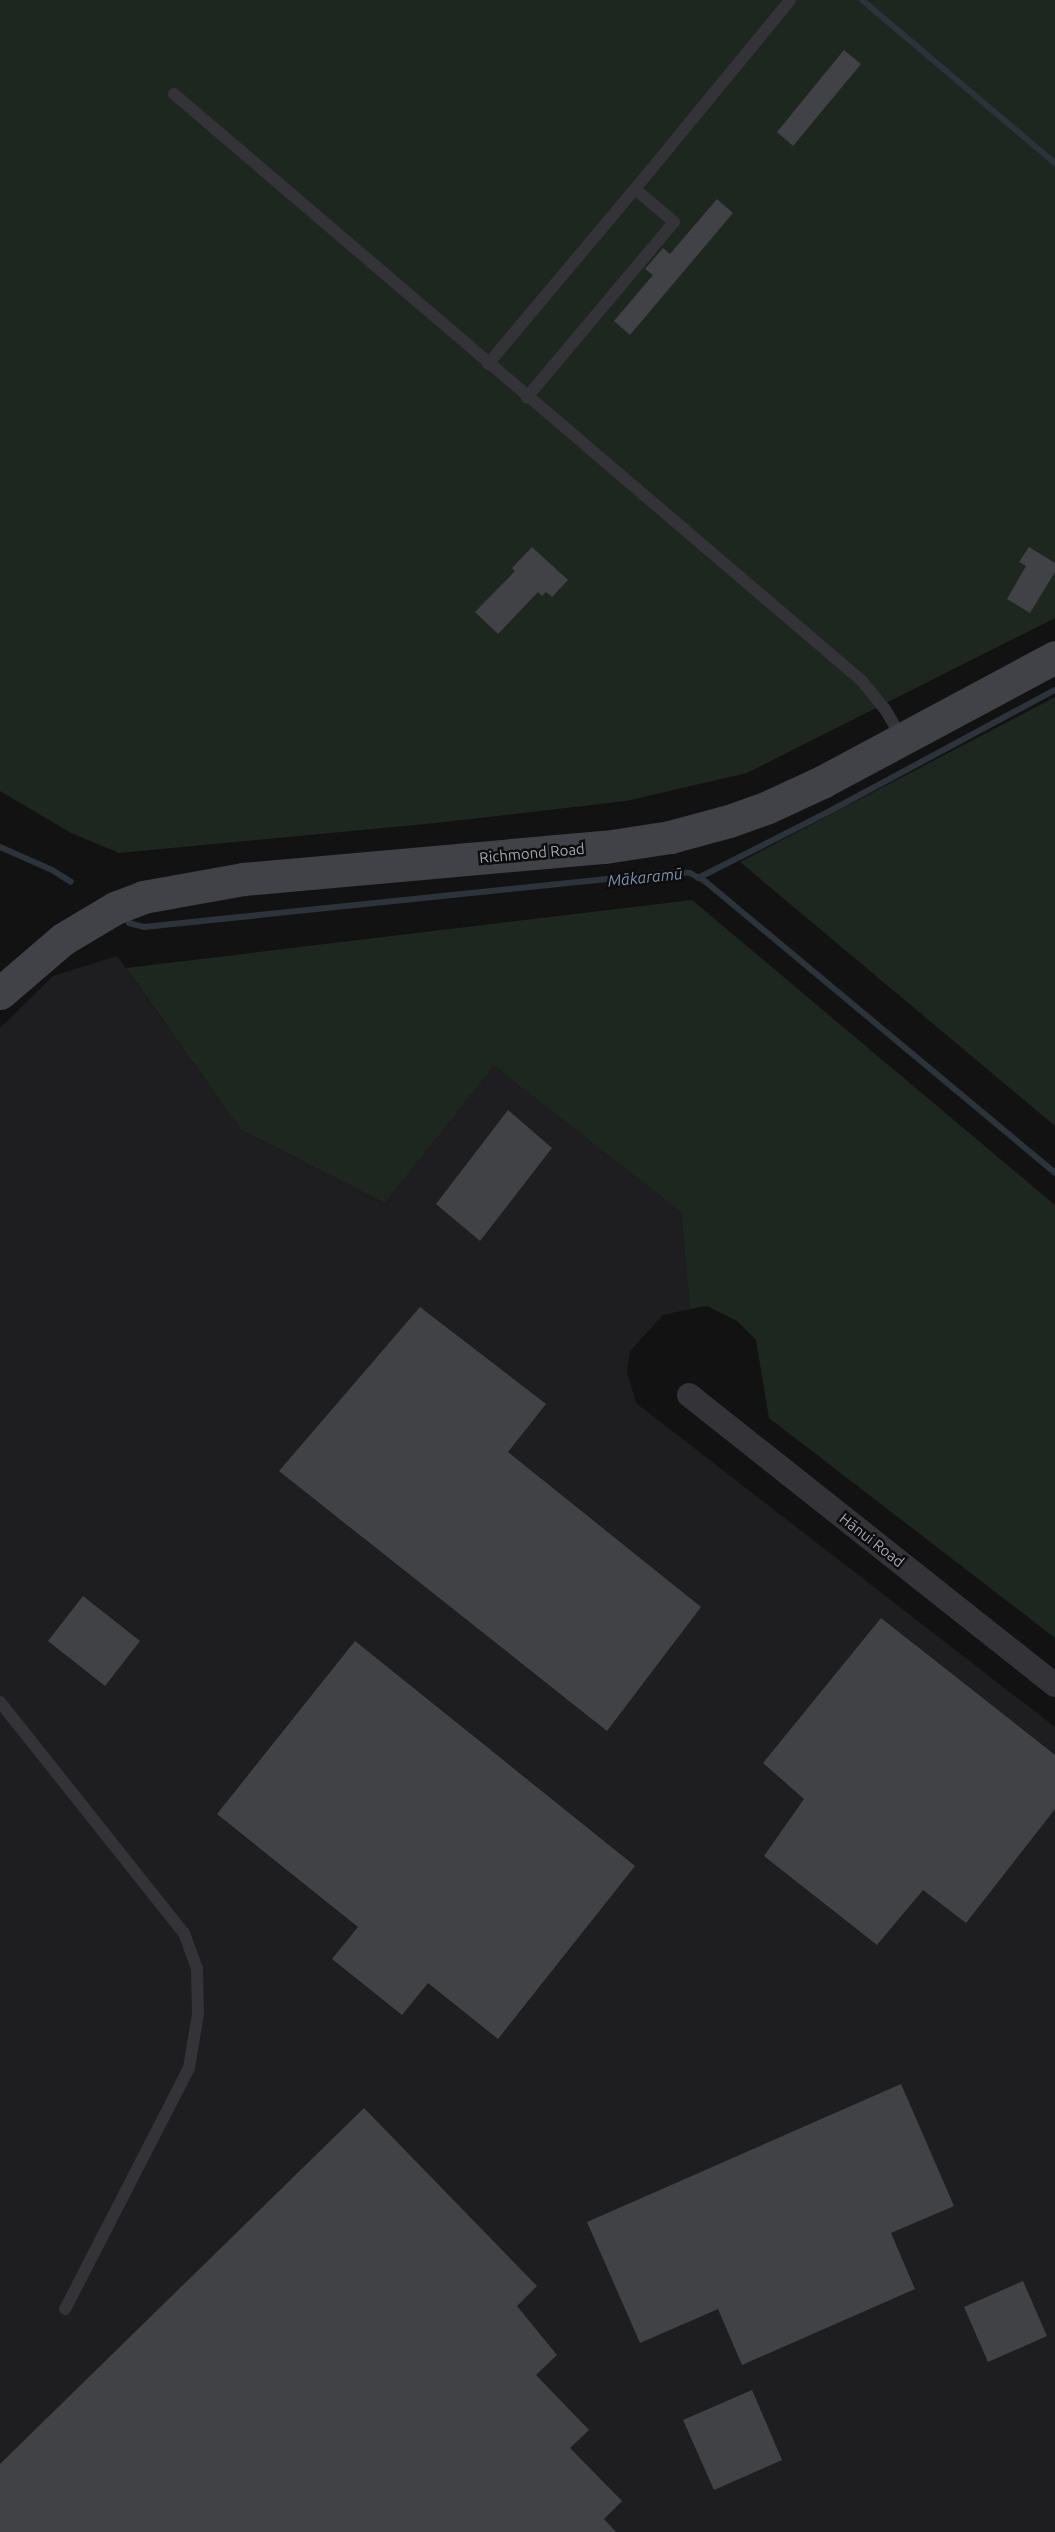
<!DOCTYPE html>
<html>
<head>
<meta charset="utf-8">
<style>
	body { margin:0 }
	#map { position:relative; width:1055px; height:2532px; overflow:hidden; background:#121213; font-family:Ubuntu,sans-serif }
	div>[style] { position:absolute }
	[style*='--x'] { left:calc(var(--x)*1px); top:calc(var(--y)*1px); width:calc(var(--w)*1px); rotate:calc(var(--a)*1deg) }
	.built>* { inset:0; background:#1e1e20 }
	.green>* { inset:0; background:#1e2620 }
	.stream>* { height:6px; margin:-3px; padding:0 3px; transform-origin:3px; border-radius:3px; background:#2c333b }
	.building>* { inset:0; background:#414246 }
	.lane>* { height:12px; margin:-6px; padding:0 6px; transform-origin:6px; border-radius:6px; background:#333338 }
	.street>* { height:24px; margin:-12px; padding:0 12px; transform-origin:12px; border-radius:12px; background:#333338 }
	.secondary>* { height:33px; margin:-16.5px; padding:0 16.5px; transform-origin:16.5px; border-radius:16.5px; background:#414248 }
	span { translate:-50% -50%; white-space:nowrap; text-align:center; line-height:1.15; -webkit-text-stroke:5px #0d0d0e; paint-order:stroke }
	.street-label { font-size:15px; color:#a4a7b3 }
	.water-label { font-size:16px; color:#7c90ad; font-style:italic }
</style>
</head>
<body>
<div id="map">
	<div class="built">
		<div style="clip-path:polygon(117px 956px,241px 1130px,385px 1203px,494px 1066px,681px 1212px,690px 1309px,663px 1315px,630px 1351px,627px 1372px,636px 1403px,1055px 1727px,1055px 2532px,0 2532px,0 1028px,53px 976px)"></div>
	</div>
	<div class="green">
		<div style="clip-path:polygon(0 0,1055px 0,1055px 618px,747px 773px,626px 801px,436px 823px,119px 853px,71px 833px,0 791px)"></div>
		<div style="clip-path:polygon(1055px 697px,1055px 1126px,740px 862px)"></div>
		<div style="clip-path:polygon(692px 900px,1055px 1205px,1055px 1638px,769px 1418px,756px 1340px,737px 1321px,707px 1306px,690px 1309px,681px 1212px,494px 1066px,385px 1203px,241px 1130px,126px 968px)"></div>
	</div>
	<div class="stream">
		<div style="--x:862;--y:0;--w:253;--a:40.2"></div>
		<div style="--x:0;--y:847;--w:57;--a:23.9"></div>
		<div style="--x:52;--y:870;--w:22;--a:32"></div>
		<div style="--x:698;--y:878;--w:148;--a:-26.9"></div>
		<div style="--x:830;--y:811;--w:255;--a:-28.3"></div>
		<div style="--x:129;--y:923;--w:16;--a:15"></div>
		<div style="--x:144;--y:927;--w:533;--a:-5.92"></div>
		<div style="--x:674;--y:872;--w:16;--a:4"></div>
		<div style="--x:690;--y:873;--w:18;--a:29"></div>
		<div style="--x:706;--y:882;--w:454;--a:39.8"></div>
	</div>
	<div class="building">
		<div style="clip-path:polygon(844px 50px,861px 64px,793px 146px,777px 132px)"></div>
		<div style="clip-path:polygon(717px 199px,733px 213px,630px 335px,614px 321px,653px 275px,645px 269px,663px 248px,670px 254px)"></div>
		<div style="clip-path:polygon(532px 547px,568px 580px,552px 597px,546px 592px,542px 596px,538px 592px,498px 634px,475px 612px,515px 571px,512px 568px)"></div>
		<div style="clip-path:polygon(1029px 547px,1055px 563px,1055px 572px,1030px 613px,1007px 599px,1026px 566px,1019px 562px)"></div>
		<div style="clip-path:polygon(508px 1110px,552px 1148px,480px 1241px,436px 1204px)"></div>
		<div style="clip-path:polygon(420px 1307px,546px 1404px,508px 1452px,701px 1607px,607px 1731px,279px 1471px)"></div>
		<div style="clip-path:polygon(83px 1596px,140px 1641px,105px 1686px,48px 1641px)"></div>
		<div style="clip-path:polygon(881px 1618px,1055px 1755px,1055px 1809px,966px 1923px,923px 1890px,877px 1945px,764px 1856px,804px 1799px,763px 1763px)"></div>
		<div style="clip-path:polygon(355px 1641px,635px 1866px,498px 2039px,428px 1983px,402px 2015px,332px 1959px,358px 1927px,217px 1814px)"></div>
		<div style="clip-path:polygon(901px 2084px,954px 2206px,891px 2233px,915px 2289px,742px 2365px,718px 2309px,640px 2343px,587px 2222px)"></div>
		<div style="clip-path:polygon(364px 2108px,537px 2286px,517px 2306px,557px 2355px,536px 2375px,589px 2430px,570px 2448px,622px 2501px,604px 2519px,616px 2532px,0 2532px,0 2464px)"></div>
		<div style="clip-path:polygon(1023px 2281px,1047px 2336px,988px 2362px,964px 2307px)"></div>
		<div style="clip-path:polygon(752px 2390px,782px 2460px,714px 2490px,683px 2420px)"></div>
	</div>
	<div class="lane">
		<div style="--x:174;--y:94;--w:904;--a:40.47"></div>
		<div style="--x:862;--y:681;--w:36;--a:51"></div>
		<div style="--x:885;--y:709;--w:34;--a:60"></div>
		<div style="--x:635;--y:189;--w:244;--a:-50.6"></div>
		<div style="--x:488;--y:364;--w:229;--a:-50"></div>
		<div style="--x:635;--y:189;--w:51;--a:40.2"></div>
		<div style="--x:674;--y:222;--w:229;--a:130"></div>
		<div style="--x:0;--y:1702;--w:295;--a:51.5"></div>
		<div style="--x:184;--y:1933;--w:37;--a:70"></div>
		<div style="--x:197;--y:1968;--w:46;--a:88.8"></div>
		<div style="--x:198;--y:2014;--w:55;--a:99.5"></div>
		<div style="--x:189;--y:2068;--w:271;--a:117.2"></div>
	</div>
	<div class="street">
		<div style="--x:689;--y:1395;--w:467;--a:38.4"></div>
	</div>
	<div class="secondary">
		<div style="--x:0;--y:993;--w:83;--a:-40.6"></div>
		<div style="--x:63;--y:939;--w:61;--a:-30.8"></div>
		<div style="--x:115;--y:908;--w:30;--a:-21"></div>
		<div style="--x:143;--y:897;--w:102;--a:-10.2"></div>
		<div style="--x:243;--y:879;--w:363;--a:-5.1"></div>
		<div style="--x:605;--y:847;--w:66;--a:-8.7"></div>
		<div style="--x:670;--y:837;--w:61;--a:-15.2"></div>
		<div style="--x:729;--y:821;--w:41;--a:-19.7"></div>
		<div style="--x:768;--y:807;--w:60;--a:-24.8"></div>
		<div style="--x:822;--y:782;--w:264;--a:-28.2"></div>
	</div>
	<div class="street-label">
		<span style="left:532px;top:853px;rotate:-5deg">Richmond Road</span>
		<span style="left:872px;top:1540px;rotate:38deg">Hānui Road</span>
	</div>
	<div class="water-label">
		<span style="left:645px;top:877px;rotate:-6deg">Mākaramū</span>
	</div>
</div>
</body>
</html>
